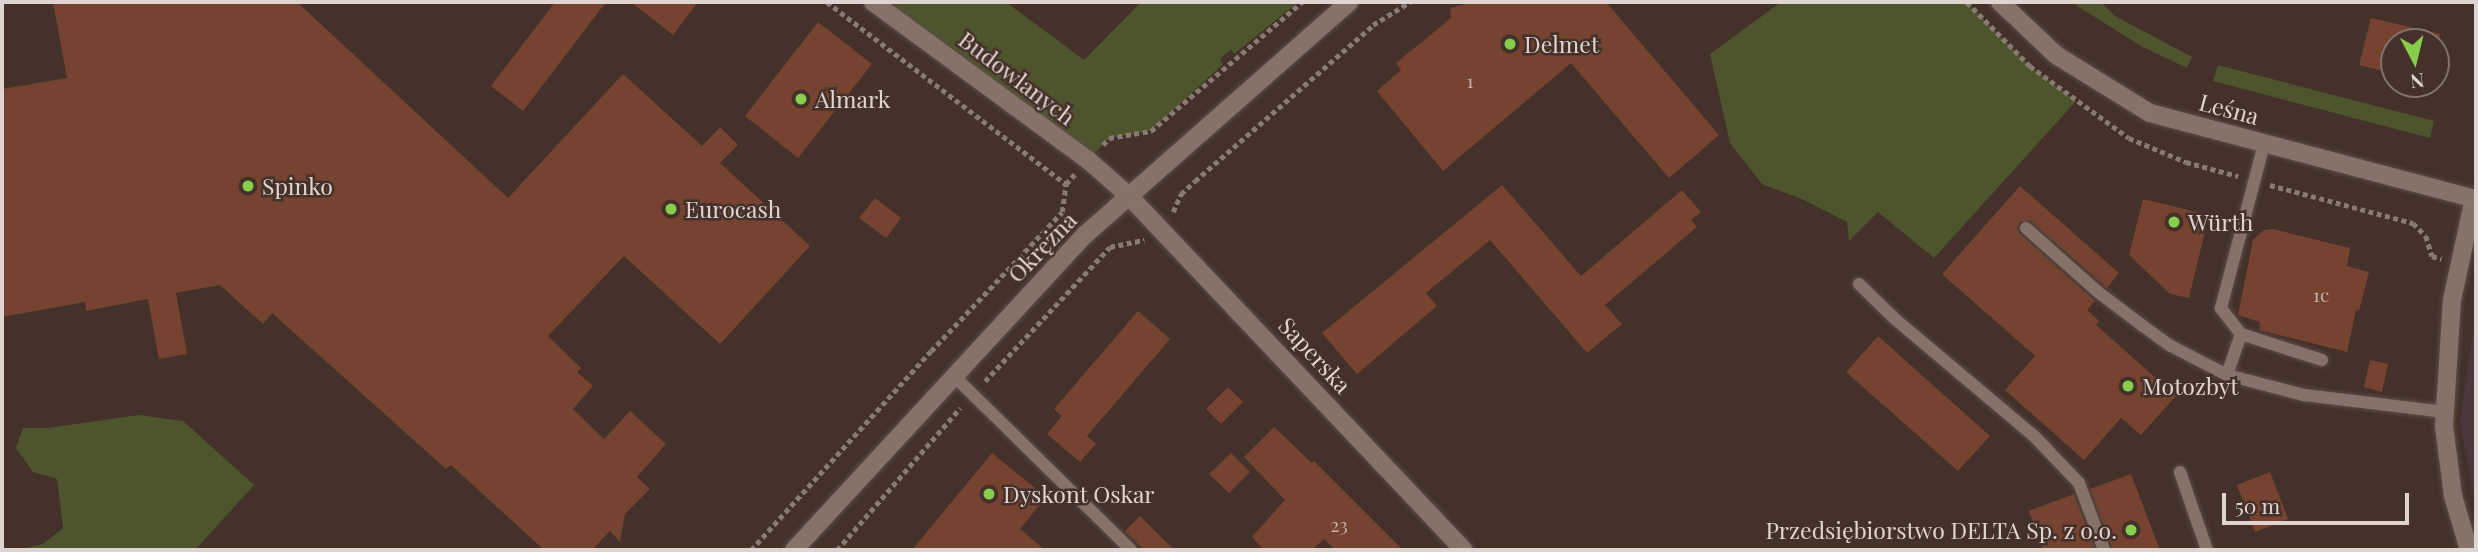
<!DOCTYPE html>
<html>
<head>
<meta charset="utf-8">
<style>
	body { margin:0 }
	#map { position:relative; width:2478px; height:552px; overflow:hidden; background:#43312a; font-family:"Playfair Display",serif }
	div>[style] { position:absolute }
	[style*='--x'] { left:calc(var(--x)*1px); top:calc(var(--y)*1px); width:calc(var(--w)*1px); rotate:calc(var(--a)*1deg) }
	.commercial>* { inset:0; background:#4b373d }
	.green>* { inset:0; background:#4e552d }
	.building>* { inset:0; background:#75432f }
	.path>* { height:4.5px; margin-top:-2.25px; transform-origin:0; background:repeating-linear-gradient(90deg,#8a7a75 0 5px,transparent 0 8.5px) }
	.roads { filter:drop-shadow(0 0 2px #5c4d47) drop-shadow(0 0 2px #5c4d47) }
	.service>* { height:12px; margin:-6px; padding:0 6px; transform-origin:6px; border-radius:6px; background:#87726a }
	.minor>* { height:18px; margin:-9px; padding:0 9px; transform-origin:9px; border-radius:9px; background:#87726a }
	.tertiary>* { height:18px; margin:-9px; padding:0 9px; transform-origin:9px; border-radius:9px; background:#87726a }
	.dots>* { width:19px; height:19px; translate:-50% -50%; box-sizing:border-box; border:4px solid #43312a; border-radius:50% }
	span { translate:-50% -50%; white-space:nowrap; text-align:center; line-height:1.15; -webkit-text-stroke:5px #43312a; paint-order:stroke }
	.number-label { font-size:19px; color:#c5b0a8 }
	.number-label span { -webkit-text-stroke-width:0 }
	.poi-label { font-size:23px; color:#e0d4d0 }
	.left { translate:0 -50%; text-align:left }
	.right { translate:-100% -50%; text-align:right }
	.street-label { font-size:23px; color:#e0d4d0 }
	.frame { position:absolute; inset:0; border:4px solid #e0d4d0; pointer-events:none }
	.north { position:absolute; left:2380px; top:28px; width:70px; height:70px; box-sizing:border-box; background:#43312a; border:2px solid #82726c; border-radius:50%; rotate:173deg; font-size:19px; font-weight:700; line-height:28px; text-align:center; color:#e0d4d0 }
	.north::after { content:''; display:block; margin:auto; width:24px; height:32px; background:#87cf4b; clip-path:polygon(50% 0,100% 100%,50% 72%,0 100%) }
	.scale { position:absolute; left:2222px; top:493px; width:187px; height:32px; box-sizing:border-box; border:4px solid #e0d4d0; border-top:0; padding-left:9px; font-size:21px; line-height:24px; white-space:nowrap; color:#e0d4d0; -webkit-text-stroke:5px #43312a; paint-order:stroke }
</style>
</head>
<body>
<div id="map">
	<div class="commercial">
		<div style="clip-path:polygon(2476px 309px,2476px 505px,2460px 422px)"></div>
	</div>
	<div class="green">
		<div style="clip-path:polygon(873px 2px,1006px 2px,1084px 60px,1141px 2px,1298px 2px,1234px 54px,1231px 49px,1220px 59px,1223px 64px,1151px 131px,1109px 138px,1088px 160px)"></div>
		<div style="clip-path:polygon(1781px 2px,1967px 2px,2030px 66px,2076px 101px,1934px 258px,1878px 212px,1849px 241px,1847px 222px,1802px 199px,1762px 184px,1730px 143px,1710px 54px)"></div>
		<div style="clip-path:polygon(2071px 2px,2101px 2px,2115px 16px,2192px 57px,2187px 68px,2141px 46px)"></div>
		<div style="clip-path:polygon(2218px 65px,2434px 121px,2430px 138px,2213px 81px)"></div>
		<div style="clip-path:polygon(139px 415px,183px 421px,254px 485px,195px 550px,17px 550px,43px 544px,63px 528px,57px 479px,33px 472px,16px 448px,23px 428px,48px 428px)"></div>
	</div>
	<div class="building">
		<div style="clip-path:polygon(53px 2px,297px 2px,508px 198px,623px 74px,702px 146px,720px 127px,738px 145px,720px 163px,810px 246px,720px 344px,624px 256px,548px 336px,581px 368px,577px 372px,593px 386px,573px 409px,604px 439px,630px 411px,666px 444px,637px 477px,650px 489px,625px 514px,620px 542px,610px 531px,592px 550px,544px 550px,451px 465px,446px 469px,272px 313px,263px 324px,220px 285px,176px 293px,187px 354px,159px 359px,148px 299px,86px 311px,85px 302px,2px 317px,2px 89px,67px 78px)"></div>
		<div style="clip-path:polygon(555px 2px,606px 2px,523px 111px,491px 86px)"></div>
		<div style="clip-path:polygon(631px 2px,698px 2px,673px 35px)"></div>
		<div style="clip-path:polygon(1473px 2px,1606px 2px,1719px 135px,1669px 178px,1571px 63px,1443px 171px,1377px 91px,1401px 70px,1396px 63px,1451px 18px,1450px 8px)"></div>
		<div style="clip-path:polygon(2371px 18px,2440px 34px,2439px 42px,2394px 42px,2394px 74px,2359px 65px)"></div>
		<div style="clip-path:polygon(818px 22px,872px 64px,798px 158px,745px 116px)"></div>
		<div style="clip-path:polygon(1502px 185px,1581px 276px,1682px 190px,1701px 212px,1691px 220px,1697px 227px,1605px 305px,1622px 324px,1587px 353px,1490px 240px,1426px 293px,1437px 306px,1357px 374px,1322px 333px)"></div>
		<div style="clip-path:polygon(2020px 186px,2119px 273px,2107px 288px,2031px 221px,2020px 222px,2017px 227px,2020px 234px,2095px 301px,2087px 310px,2099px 321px,2096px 325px,2176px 396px,2141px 435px,2121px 418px,2084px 460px,2005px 390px,2035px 356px,1942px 274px)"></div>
		<div style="clip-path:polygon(875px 198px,901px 218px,886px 238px,859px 218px)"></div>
		<div style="clip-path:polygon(2143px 199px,2209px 215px,2189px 298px,2170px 294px,2129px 255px)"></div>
		<div style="clip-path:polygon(2273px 229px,2350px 248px,2347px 266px,2369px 272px,2359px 311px,2356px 310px,2347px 352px,2259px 330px,2260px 322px,2238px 315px,2253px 240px,2264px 230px)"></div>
		<div style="clip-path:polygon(1138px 311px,1170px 339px,1087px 436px,1096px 444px,1080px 462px,1047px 434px,1062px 416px,1054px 409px)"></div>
		<div style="clip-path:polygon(1878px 336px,1990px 436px,1958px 471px,1846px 372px)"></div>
		<div style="clip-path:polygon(2370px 360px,2388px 364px,2382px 392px,2364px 387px)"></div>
		<div style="clip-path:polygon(1228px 387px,1243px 402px,1221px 424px,1206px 409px)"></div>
		<div style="clip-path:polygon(1274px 427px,1312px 463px,1314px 461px,1403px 550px,1335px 550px,1324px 539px,1312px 550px,1264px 550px,1252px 537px,1285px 500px,1244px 457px)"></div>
		<div style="clip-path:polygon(992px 453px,1046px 497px,1020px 529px,1045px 550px,912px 550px)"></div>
		<div style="clip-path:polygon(1231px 453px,1250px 472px,1229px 493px,1209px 474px)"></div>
		<div style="clip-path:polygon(2270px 472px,2288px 519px,2255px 532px,2237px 485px)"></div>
		<div style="clip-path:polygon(2131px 474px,2160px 550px,2113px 550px,2090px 489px)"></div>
		<div style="clip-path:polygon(2074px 494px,2095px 550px,2043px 550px,2029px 511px)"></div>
		<div style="clip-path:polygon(1140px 516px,1174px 550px,1144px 550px,1125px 531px)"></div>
	</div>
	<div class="path">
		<div style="--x:827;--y:2;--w:300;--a:37.3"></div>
		<div style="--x:1967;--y:2;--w:90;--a:45.5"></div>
		<div style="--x:2030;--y:66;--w:122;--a:36"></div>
		<div style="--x:2129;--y:138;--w:62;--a:22.8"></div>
		<div style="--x:2186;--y:162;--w:54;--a:15.1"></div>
		<div style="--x:1103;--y:145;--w:9;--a:-49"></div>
		<div style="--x:1109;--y:138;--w:43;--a:-9.5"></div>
		<div style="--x:1151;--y:131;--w:199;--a:-40.5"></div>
		<div style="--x:2270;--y:185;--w:148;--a:14.9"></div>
		<div style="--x:2413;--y:223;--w:18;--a:45"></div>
		<div style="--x:2426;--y:236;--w:21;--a:73"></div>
		<div style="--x:2432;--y:256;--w:10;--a:17"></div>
		<div style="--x:1173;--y:212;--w:20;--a:-66"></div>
		<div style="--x:1181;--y:194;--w:19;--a:-43"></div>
		<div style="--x:1195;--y:181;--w:237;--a:-41.2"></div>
		<div style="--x:1373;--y:25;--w:44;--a:-31.9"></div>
		<div style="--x:985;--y:381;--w:183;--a:-47"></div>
		<div style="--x:1110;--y:247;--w:35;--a:-12"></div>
		<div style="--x:751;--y:550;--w:268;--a:-47.9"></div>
		<div style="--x:931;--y:351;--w:191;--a:-46.7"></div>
		<div style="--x:1062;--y:212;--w:28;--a:-82"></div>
		<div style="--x:1066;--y:184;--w:13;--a:-48"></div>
		<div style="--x:837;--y:550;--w:188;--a:-49.1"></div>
	</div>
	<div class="roads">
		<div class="service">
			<div style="--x:2026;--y:228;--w:96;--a:41.6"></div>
			<div style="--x:2098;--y:292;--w:56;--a:37.1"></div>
			<div style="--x:2143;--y:326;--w:34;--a:36"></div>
			<div style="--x:2171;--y:346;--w:63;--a:27.4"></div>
			<div style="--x:2227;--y:375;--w:80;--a:14.6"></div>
			<div style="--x:2304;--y:395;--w:142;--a:6.9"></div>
			<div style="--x:1859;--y:284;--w:50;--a:44.2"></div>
			<div style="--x:1895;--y:319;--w:183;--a:40.1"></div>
			<div style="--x:2035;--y:437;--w:64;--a:46.3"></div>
			<div style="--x:2079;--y:483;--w:72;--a:69.5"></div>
			<div style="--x:2241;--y:334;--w:85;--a:17.8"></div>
			<div style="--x:2227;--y:375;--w:43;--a:-71.1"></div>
			<div style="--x:2241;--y:334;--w:33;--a:-128"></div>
			<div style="--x:2221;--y:308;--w:170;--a:-75.3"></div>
			<div style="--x:954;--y:376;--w:248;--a:44.5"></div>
			<div style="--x:2180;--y:472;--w:83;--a:70.9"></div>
		</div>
		<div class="minor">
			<div style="--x:873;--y:2;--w:267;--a:36.3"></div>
			<div style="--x:1088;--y:160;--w:55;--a:41.3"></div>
			<div style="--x:1129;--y:196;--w:487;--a:46.6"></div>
			<div style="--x:2469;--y:550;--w:56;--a:-106.5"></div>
			<div style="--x:2453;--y:496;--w:71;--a:-97.3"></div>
			<div style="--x:2444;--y:426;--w:126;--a:-86.4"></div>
			<div style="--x:2452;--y:300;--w:104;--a:-77.8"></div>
		</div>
		<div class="tertiary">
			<div style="--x:2000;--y:2;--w:77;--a:43.4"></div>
			<div style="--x:2056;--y:55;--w:110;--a:31.7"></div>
			<div style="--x:2150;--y:113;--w:337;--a:14.8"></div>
			<div style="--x:794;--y:550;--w:430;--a:-47.3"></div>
			<div style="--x:1086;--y:234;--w:351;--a:-41.4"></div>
		</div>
	</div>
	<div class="dots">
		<div style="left:1510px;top:44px;background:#87cf4b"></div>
		<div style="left:801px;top:99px;background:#87cf4b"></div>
		<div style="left:248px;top:186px;background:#87cf4b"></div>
		<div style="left:671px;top:209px;background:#87cf4b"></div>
		<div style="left:2174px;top:222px;background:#87cf4b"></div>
		<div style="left:2128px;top:386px;background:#87cf4b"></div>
		<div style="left:989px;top:494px;background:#87cf4b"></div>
		<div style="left:2131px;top:530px;background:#87cf4b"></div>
	</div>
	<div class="number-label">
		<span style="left:1470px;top:81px">1</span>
		<span style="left:2321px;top:295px">1c</span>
		<span style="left:1339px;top:525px">23</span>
	</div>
	<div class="poi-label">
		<span class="left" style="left:1524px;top:44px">Delmet</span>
		<span class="left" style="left:815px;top:99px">Almark</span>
		<span class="left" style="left:262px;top:186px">Spinko</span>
		<span class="left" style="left:685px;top:209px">Eurocash</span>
		<span class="left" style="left:2188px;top:222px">Würth</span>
		<span class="left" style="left:2142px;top:386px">Motozbyt</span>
		<span class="left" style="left:1003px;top:494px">Dyskont Oskar</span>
		<span class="right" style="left:2117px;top:530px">Przedsiębiorstwo DELTA Sp. z o.o.</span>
	</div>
	<div class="street-label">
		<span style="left:1017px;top:78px;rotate:37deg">Budowlanych</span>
		<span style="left:2229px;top:109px;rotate:15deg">Leśna</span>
		<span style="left:1042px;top:247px;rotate:-46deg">Okrężna</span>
		<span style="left:1315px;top:355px;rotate:47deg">Saperska</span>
	</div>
	<div class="frame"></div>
	<div class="north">N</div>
	<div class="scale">50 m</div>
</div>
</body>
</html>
